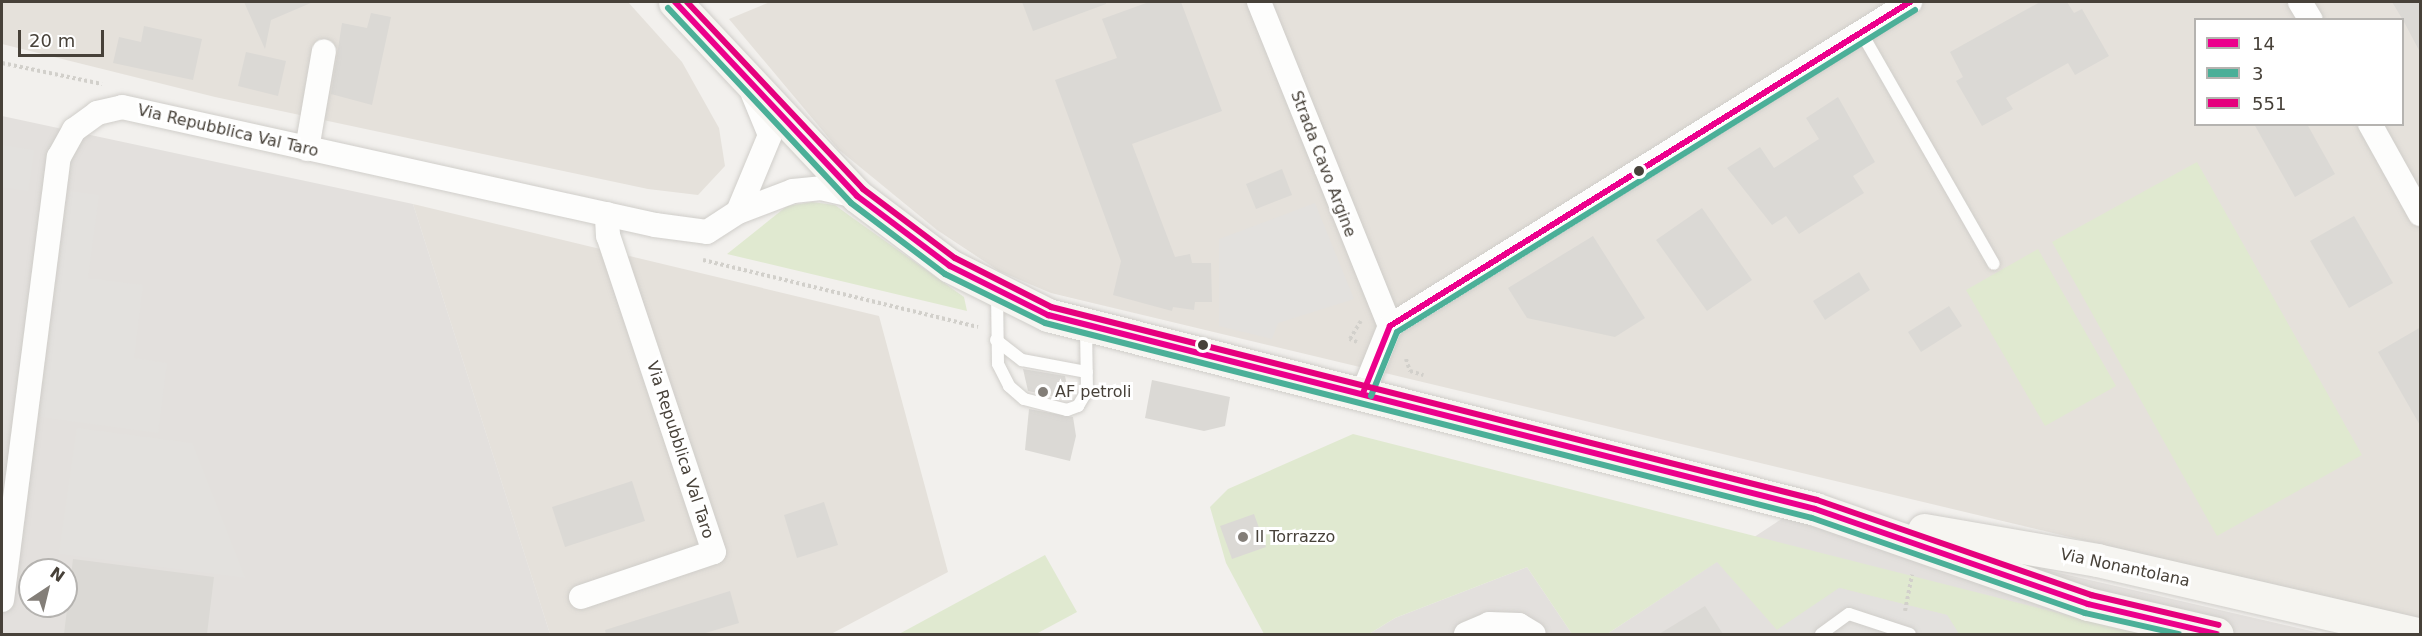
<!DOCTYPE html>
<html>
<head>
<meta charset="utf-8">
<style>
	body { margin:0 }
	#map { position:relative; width:2422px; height:636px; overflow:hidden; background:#f2f0ed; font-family:"DejaVu Sans",sans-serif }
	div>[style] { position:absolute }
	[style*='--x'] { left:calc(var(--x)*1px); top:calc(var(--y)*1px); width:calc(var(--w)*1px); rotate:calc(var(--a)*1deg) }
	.residential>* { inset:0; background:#e5e1db }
	.industrial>* { inset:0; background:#e3e0dd }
	.green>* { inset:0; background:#e0e9d0 }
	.parking>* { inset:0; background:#e3e1de }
	.building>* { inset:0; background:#dbd9d5 }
	.path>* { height:4px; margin-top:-2px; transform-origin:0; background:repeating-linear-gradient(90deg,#d2d0cb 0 3px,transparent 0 6px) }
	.roads { filter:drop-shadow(0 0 2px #d0ceca) drop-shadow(0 0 2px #d0ceca) }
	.lane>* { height:12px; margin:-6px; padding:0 6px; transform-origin:6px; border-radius:6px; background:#fdfdfc }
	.street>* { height:24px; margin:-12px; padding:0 12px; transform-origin:12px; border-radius:12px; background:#fdfdfc }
	.secondary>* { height:33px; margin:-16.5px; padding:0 16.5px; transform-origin:16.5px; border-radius:16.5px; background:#f6f5f1 }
	.bus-1>* { height:6px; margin:-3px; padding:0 3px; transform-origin:3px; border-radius:3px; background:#ec008c }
	.bus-2>* { height:6px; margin:-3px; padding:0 3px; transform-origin:3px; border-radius:3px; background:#4baf98 }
	.bus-3>* { height:6px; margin:-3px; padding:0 3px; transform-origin:3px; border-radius:3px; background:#e5007d }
	.dots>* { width:16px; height:16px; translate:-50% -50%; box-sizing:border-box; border:3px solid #fff; border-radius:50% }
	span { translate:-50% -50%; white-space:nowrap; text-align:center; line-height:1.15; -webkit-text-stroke:6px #fff; paint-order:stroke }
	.street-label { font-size:16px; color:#474139 }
	.poi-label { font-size:16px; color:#474139 }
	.left { translate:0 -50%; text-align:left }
	.frame { position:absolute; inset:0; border:3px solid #474139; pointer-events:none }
	.legend { position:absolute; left:2194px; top:18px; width:210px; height:108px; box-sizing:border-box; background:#fff; border:2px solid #b5b3b0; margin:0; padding:8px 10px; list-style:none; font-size:18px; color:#474139 }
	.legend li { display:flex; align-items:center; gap:12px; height:30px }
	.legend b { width:30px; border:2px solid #b5b3b0 }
	.north { position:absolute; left:18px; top:558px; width:60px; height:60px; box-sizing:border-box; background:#fff; border:2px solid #b5b3b0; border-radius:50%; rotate:35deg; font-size:16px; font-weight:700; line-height:24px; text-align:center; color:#474139 }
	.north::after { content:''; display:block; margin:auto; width:21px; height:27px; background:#837e78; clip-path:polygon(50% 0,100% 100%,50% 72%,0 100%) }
	.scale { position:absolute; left:18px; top:30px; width:86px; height:27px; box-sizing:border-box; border:3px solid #474139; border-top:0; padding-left:8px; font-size:18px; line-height:21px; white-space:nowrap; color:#474139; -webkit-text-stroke:4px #fff; paint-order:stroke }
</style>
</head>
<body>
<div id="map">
	<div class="residential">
		<div style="clip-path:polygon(2px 2px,628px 2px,682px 62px,719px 128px,725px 166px,698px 195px,648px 189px,215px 97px,2px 44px)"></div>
		<div style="clip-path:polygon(evenodd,770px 2px,2420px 2px,2420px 621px,1051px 293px,999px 271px,937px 230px,838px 149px,729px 19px,770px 2px,2196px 20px,2402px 20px,2402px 124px,2196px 124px,2196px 20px)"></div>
		<div style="clip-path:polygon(413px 204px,879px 316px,948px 572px,831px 634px,550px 634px)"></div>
	</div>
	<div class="industrial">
		<div style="clip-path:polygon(evenodd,2px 116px,413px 204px,550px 634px,2px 634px,2px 116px,30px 570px,66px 570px,66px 606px,30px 606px,30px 570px)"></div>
		<div style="clip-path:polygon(1806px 503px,2024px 565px,2324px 634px,1607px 634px)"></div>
		<div style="clip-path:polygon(1527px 567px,1572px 634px,1369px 634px,1395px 618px)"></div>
	</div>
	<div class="green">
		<div style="clip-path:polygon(2197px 162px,2362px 455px,2217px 536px,2052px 242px)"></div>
		<div style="clip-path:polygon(812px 202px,835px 205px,850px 216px,964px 297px,967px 311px,727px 254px,787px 206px)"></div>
		<div style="clip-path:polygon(2038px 249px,2116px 386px,2045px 426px,1966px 290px)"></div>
		<div style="clip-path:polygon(1353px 434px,1999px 598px,2143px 634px,1959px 634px,1947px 615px,1840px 588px,1777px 630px,1717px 562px,1607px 634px,1572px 634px,1527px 567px,1395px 618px,1369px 634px,1264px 634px,1226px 563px,1210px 507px,1228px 489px)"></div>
		<div style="clip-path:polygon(1045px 555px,1077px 612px,1036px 634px,899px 634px)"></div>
	</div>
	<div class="parking">
		<div style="clip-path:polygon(2px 145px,34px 150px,28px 191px,2px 187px)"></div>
		<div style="clip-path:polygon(69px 191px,99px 195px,88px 278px,143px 285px,134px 358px,167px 363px,158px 433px,40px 417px)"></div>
		<div style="clip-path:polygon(1315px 203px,1354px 299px,1278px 323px,1272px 339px,1219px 326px,1219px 239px)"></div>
		<div style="clip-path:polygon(77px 428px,192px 443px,245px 578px,59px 554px)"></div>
		<div style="clip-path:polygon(1839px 588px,1947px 615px,1959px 634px,1779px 634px,1777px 630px)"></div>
	</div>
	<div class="building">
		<div style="clip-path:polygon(244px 2px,313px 2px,271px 20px,265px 49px)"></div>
		<div style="clip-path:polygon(1022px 2px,1106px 2px,1106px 4px,1033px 31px)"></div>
		<div style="clip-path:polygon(1149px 2px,1181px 2px,1222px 111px,1132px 144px,1175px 257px,1190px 254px,1192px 263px,1211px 263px,1212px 302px,1195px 302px,1194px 310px,1173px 307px,1172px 311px,1113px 295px,1121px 261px,1055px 80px,1117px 58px,1102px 19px)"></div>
		<div style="clip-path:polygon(2040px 2px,2067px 2px,2074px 13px,2082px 9px,2109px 56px,2075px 75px,2068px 63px,2006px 98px,2013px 109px,1982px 126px,1956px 81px,1963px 77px,1950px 52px)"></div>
		<div style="clip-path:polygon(2392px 2px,2421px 2px,2421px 54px,2403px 20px)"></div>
		<div style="clip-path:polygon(371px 13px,391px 17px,372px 105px,331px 94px,342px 23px,367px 28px)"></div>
		<div style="clip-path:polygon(144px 26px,202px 39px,193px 80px,113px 63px,119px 37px,141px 42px)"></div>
		<div style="clip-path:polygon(246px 52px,286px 61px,278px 96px,238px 86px)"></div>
		<div style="clip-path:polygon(1838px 97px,1875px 162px,1853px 176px,1864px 193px,1799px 234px,1786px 216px,1772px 225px,1727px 168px,1760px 147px,1774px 168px,1819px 139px,1806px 118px)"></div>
		<div style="clip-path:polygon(2254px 124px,2307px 124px,2335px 174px,2295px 197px)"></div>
		<div style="clip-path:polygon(1282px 169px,1292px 195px,1256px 209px,1246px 184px)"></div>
		<div style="clip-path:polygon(1702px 208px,1752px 280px,1707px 311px,1656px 240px)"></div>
		<div style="clip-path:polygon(2354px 216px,2393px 283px,2349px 308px,2310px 241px)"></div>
		<div style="clip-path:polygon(1593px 236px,1645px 318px,1615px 337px,1527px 318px,1508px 288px)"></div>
		<div style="clip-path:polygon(1859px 272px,1870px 290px,1825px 320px,1813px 301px)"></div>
		<div style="clip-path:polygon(1949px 306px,1962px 326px,1921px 352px,1908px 332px)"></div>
		<div style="clip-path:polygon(2421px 327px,2421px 427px,2378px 352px)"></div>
		<div style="clip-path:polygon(1023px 369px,1065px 376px,1070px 400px,1028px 391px)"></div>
		<div style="clip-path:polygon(1152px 380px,1230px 397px,1225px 426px,1204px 431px,1145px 418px)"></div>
		<div style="clip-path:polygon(1029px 409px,1073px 417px,1076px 436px,1070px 461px,1025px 450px)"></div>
		<div style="clip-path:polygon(632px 481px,645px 521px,565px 547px,552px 507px)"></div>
		<div style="clip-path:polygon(824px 502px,838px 545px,797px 558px,784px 515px)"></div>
		<div style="clip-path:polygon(1254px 514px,1266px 547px,1232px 559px,1220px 526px)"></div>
		<div style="clip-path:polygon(73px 559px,214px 577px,207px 634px,64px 634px)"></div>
		<div style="clip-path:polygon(730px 591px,739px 623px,702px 634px,606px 634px,605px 630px)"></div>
		<div style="clip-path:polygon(1705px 606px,1723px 634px,1659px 634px)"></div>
	</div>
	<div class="path">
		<div style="--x:2;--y:63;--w:102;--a:11.9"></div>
		<div style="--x:703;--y:260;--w:283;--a:13.7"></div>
		<div style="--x:1357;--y:342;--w:8;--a:-157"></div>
		<div style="--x:1350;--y:339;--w:21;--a:-59"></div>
		<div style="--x:1406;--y:359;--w:13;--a:72"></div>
		<div style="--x:1410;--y:371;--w:14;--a:17"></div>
		<div style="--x:1905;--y:611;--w:37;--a:-79"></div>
	</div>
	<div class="roads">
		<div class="lane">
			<div style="--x:1861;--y:32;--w:267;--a:60.2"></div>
			<div style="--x:997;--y:293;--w:71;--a:89.2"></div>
			<div style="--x:998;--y:364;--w:25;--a:63"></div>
			<div style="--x:1009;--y:386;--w:20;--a:41"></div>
			<div style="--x:1024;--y:399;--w:44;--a:14.3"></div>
			<div style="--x:1067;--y:410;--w:12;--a:-20"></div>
			<div style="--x:1078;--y:406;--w:17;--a:-59"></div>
			<div style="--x:1087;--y:391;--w:63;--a:-90.9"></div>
			<div style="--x:996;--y:340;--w:33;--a:38"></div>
			<div style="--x:1022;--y:360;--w:66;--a:10.5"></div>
			<div style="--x:1821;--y:634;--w:34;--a:-36"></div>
			<div style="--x:1849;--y:614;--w:64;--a:18.2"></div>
		</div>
		<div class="street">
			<div style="--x:1259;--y:2;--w:349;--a:68"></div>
			<div style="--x:2300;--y:2;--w:21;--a:59"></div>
			<div style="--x:753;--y:94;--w:44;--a:67.5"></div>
			<div style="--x:770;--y:135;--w:83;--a:112.6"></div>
			<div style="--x:738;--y:212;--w:59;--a:-20.9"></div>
			<div style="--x:793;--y:191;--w:28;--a:-6"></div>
			<div style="--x:821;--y:188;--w:37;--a:13"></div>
			<div style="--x:2370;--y:124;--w:103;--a:60.9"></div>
			<div style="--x:307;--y:149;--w:99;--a:-80.2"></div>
			<div style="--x:1363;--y:393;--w:72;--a:-68.1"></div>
			<div style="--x:1390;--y:326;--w:613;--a:-31.93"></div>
			<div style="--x:581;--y:597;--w:140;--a:-18.7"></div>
			<div style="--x:714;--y:552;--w:333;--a:-108.5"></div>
			<div style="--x:608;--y:236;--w:22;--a:-93"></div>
			<div style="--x:2;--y:600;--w:447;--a:-82.7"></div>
			<div style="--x:59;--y:157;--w:31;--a:-61"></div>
			<div style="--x:74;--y:130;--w:29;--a:-36"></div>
			<div style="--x:97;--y:113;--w:26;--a:-13"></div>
			<div style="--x:122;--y:107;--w:546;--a:12.48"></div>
			<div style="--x:655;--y:225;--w:52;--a:7.7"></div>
			<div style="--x:707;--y:232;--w:37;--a:-33"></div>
			<div style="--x:1466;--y:634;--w:25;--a:-23"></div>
			<div style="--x:1489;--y:624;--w:30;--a:2"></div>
			<div style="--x:1519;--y:625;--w:17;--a:31"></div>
		</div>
		<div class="secondary">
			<div style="--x:675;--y:2;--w:266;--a:46.8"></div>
			<div style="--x:857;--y:196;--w:116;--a:37"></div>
			<div style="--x:950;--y:266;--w:110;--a:26.6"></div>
			<div style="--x:1048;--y:315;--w:791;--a:14.19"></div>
			<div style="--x:1815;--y:509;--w:289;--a:19.2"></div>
			<div style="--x:2088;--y:604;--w:132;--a:13.1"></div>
			<div style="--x:1924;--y:530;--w:176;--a:9.8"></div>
			<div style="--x:2097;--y:560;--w:329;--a:13"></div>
		</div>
	</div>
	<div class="bus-1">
		<div style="--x:675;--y:2;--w:266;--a:46.8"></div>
		<div style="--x:857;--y:196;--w:116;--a:37"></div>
		<div style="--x:950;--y:266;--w:110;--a:26.6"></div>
		<div style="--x:1048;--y:315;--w:791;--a:14.19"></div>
		<div style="--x:1815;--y:509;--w:289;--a:19.2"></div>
		<div style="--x:2088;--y:604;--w:132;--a:13.1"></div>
		<div style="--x:1363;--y:393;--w:72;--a:-68.1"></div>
		<div style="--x:1390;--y:326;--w:613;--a:-31.93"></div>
	</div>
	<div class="bus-2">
		<div style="--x:668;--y:8;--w:267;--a:46.8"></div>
		<div style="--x:851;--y:203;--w:118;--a:37.1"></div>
		<div style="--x:945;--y:274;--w:111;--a:26.1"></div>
		<div style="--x:1045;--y:323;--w:791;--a:14.26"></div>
		<div style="--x:1812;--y:518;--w:289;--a:19.2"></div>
		<div style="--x:2085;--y:613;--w:96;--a:12.6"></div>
		<div style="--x:1371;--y:396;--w:69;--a:-67.9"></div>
		<div style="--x:1397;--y:332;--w:610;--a:-31.87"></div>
	</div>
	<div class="bus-3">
		<div style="--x:687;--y:2;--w:257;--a:46.7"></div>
		<div style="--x:863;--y:189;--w:115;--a:36.9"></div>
		<div style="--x:955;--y:258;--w:108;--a:27"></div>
		<div style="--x:1051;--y:307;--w:790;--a:14.14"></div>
		<div style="--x:1817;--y:500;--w:290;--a:19.1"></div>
		<div style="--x:2091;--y:595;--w:131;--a:13.2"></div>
	</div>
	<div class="dots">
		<div style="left:1639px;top:171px;background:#474139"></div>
		<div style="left:1203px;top:345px;background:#474139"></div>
		<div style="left:1043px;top:392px;background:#837e78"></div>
		<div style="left:1243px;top:537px;background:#837e78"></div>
	</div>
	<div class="street-label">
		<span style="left:228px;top:131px;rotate:13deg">Via Repubblica Val Taro</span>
		<span style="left:1323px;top:164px;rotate:69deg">Strada Cavo Argine</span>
		<span style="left:680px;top:450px;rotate:72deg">Via Repubblica Val Taro</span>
		<span style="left:2125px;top:568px;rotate:12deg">Via Nonantolana</span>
	</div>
	<div class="poi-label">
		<span class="left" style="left:1055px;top:392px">AF petroli</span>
		<span class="left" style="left:1255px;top:537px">Il Torrazzo</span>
	</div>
	<div class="frame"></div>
	<ul class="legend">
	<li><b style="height:8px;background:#ec008c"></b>14</li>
	<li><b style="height:8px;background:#4baf98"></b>3</li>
	<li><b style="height:8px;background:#e5007d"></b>551</li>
	</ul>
	<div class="north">N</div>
	<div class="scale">20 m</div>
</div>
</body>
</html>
